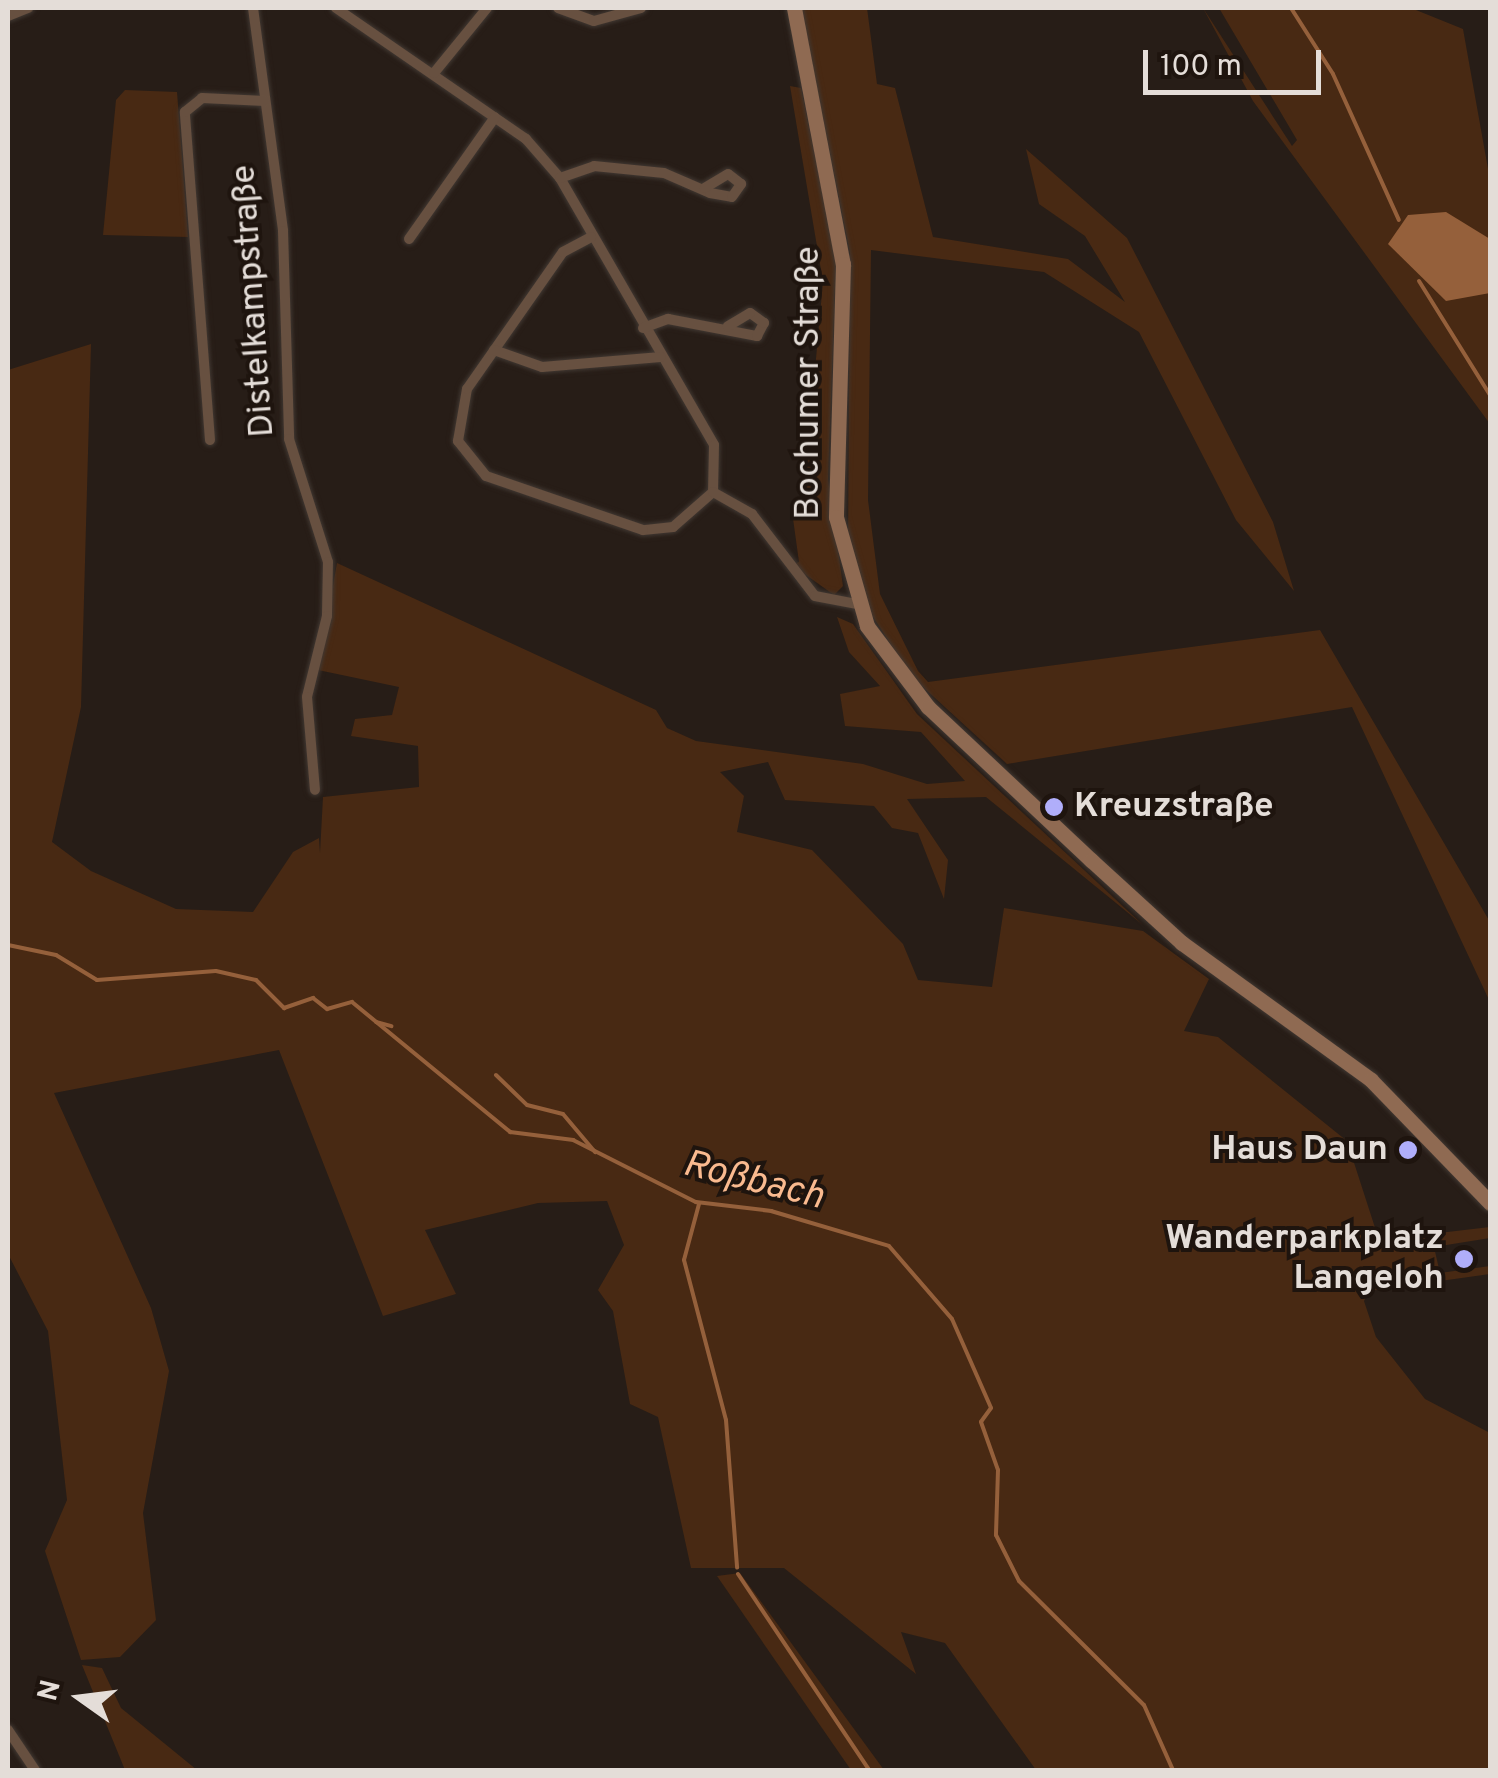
<!DOCTYPE html>
<html>
<head>
<meta charset="utf-8">
<style>
	body { margin:0 }
	#map { position:relative; width:1498px; height:1778px; overflow:hidden; background:#271d17; font-family:Overpass,sans-serif }
	div>[style] { position:absolute }
	[style*='--x'] { left:calc(var(--x)*1px); top:calc(var(--y)*1px); width:calc(var(--w)*1px); rotate:calc(var(--a)*1deg) }
	.green>* { inset:0; background:#482913 }
	.water>* { inset:0; background:#95603b }
	.stream>* { height:4px; margin:-2px; padding:0 2px; transform-origin:2px; border-radius:2px; background:#95603b }
	.roads { filter:drop-shadow(0 0 2px #413832) drop-shadow(0 0 2px #413832) }
	.street>* { height:10px; margin:-5px; padding:0 5px; transform-origin:5px; border-radius:5px; background:#675040 }
	.secondary>* { height:15px; margin:-7.5px; padding:0 7.5px; transform-origin:7.5px; border-radius:7.5px; background:#8f6a52 }
	.dots>* { width:28px; height:28px; translate:-50% -50%; box-sizing:border-box; border:5px solid #1e140e; border-radius:50% }
	span { translate:-50% -50%; white-space:nowrap; text-align:center; line-height:1.15; -webkit-text-stroke:8px #1e140e; paint-order:stroke }
	.street-label { font-size:35px; color:#e4ddd8 }
	.poi-label { font-size:35px; color:#e4ddd8; font-weight:700 }
	.left { translate:0 -50%; text-align:left }
	.right { translate:-100% -50%; text-align:right }
	.water-label { font-size:38px; color:#faba8f; font-style:italic }
	.frame { position:absolute; inset:0; border:10px solid #e4ddd8; pointer-events:none }
	.north { position:absolute; left:30px; top:1648px; width:100px; height:100px; -webkit-text-stroke:8px #1e140e; paint-order:stroke; rotate:284deg; font-size:28px; font-weight:700; line-height:40px; text-align:center; color:#e4ddd8 }
	.north::after { content:''; display:block; margin:auto; width:35px; height:45px; background:#e4ddd8; clip-path:polygon(50% 0,100% 100%,50% 72%,0 100%) }
	.scale { position:absolute; left:1143px; top:50px; width:178px; height:45px; box-sizing:border-box; border:5px solid #e4ddd8; border-top:0; padding-left:12px; font-size:30px; line-height:35px; white-space:nowrap; color:#e4ddd8; -webkit-text-stroke:8px #1e140e; paint-order:stroke }
</style>
</head>
<body>
<div id="map">
	<div class="green">
		<div style="clip-path:polygon(801px 8px,867px 8px,877px 84px,895px 88px,933px 237px,1068px 259px,1125px 302px,1085px 236px,1039px 204px,1026px 149px,1127px 238px,1273px 522px,1294px 591px,1236px 520px,1139px 332px,1044px 272px,871px 250px,868px 500px,880px 594px,918px 671px,928px 682px,1320px 630px,1490px 922px,1490px 1002px,1352px 707px,1007px 764px,911px 676px,870px 612px,848px 544px,850px 253px)"></div>
		<div style="clip-path:polygon(1203px 8px,1292px 146px,1297px 140px,1219px 8px,1411px 8px,1463px 29px,1490px 180px,1490px 424px,1253px 101px)"></div>
		<div style="clip-path:polygon(790px 86px,801px 88px,836px 259px,828px 479px,843px 586px,834px 595px,792px 565px,799px 562px,791px 504px,803px 501px,823px 282px)"></div>
		<div style="clip-path:polygon(125px 90px,177px 92px,188px 237px,103px 235px,116px 100px)"></div>
		<div style="clip-path:polygon(91px 344px,81px 707px,52px 842px,91px 871px,176px 909px,253px 912px,293px 852px,319px 838px,320px 853px,323px 797px,419px 787px,418px 746px,351px 736px,355px 719px,392px 715px,399px 687px,318px 670px,337px 563px,656px 710px,667px 728px,696px 741px,863px 764px,927px 784px,965px 781px,921px 732px,845px 726px,840px 694px,880px 686px,849px 652px,837px 617px,853px 624px,917px 714px,1143px 925px,986px 797px,907px 799px,948px 860px,944px 899px,918px 833px,892px 828px,874px 806px,785px 800px,768px 762px,720px 772px,744px 796px,737px 832px,812px 850px,903px 944px,918px 980px,992px 987px,1004px 908px,1143px 931px,1209px 979px,1184px 1031px,1218px 1037px,1347px 1141px,1379px 1240px,1490px 1227px,1490px 1238px,1434px 1247px,1440px 1273px,1490px 1266px,1490px 1274px,1369px 1291px,1364px 1301px,1376px 1337px,1425px 1399px,1490px 1433px,1490px 1770px,1036px 1770px,945px 1643px,901px 1632px,916px 1674px,784px 1568px,691px 1568px,658px 1417px,630px 1404px,613px 1311px,598px 1290px,624px 1245px,607px 1201px,538px 1203px,425px 1230px,456px 1294px,383px 1316px,279px 1050px,54px 1093px,151px 1308px,169px 1371px,143px 1513px,156px 1620px,120px 1657px,81px 1660px,45px 1551px,67px 1500px,48px 1331px,8px 1254px,8px 370px)"></div>
		<div style="clip-path:polygon(740px 1573px,827px 1692px,884px 1770px,851px 1770px,717px 1576px)"></div>
		<div style="clip-path:polygon(82px 1665px,102px 1668px,121px 1708px,197px 1770px,125px 1770px)"></div>
	</div>
	<div class="water">
		<div style="clip-path:polygon(1446px 212px,1490px 239px,1490px 293px,1446px 301px,1388px 244px,1408px 215px)"></div>
	</div>
	<div class="stream">
		<div style="--x:1291;--y:8;--w:78;--a:57.5"></div>
		<div style="--x:1333;--y:74;--w:160;--a:65.7"></div>
		<div style="--x:1419;--y:281;--w:134;--a:58.1"></div>
		<div style="--x:8;--y:945;--w:49;--a:11.8"></div>
		<div style="--x:56;--y:955;--w:48;--a:31.4"></div>
		<div style="--x:97;--y:980;--w:119;--a:-4.3"></div>
		<div style="--x:216;--y:971;--w:41;--a:12.7"></div>
		<div style="--x:256;--y:980;--w:40;--a:45"></div>
		<div style="--x:284;--y:1008;--w:31;--a:-19"></div>
		<div style="--x:313;--y:998;--w:18;--a:38"></div>
		<div style="--x:327;--y:1009;--w:26;--a:-16"></div>
		<div style="--x:352;--y:1002;--w:205;--a:39.4"></div>
		<div style="--x:510;--y:1132;--w:64;--a:7.2"></div>
		<div style="--x:573;--y:1140;--w:138;--a:26.8"></div>
		<div style="--x:696;--y:1202;--w:76;--a:6.8"></div>
		<div style="--x:771;--y:1211;--w:123;--a:16.5"></div>
		<div style="--x:889;--y:1246;--w:96;--a:49.2"></div>
		<div style="--x:952;--y:1319;--w:97;--a:66.3"></div>
		<div style="--x:991;--y:1408;--w:17;--a:126"></div>
		<div style="--x:981;--y:1422;--w:51;--a:70.5"></div>
		<div style="--x:998;--y:1470;--w:65;--a:91.8"></div>
		<div style="--x:996;--y:1535;--w:51;--a:63.4"></div>
		<div style="--x:1019;--y:1581;--w:176;--a:44.8"></div>
		<div style="--x:1144;--y:1705;--w:71;--a:66"></div>
		<div style="--x:376;--y:1022;--w:16;--a:15"></div>
		<div style="--x:496;--y:1075;--w:43;--a:44.1"></div>
		<div style="--x:527;--y:1105;--w:37;--a:14"></div>
		<div style="--x:563;--y:1114;--w:50;--a:49.9"></div>
		<div style="--x:699;--y:1204;--w:58;--a:105"></div>
		<div style="--x:684;--y:1260;--w:165;--a:75.3"></div>
		<div style="--x:726;--y:1420;--w:148;--a:85.7"></div>
		<div style="--x:738;--y:1574;--w:236;--a:56.2"></div>
	</div>
	<div class="roads">
		<div class="street">
			<div style="--x:253;--y:8;--w:225;--a:82.3"></div>
			<div style="--x:283;--y:231;--w:208;--a:88.3"></div>
			<div style="--x:289;--y:439;--w:129;--a:72.4"></div>
			<div style="--x:328;--y:562;--w:54;--a:91.1"></div>
			<div style="--x:327;--y:616;--w:83;--a:103.9"></div>
			<div style="--x:307;--y:697;--w:93;--a:85.1"></div>
			<div style="--x:336;--y:8;--w:231;--a:34.6"></div>
			<div style="--x:526;--y:139;--w:52;--a:48.9"></div>
			<div style="--x:560;--y:178;--w:308;--a:60"></div>
			<div style="--x:714;--y:445;--w:47;--a:91.2"></div>
			<div style="--x:713;--y:492;--w:53;--a:138.8"></div>
			<div style="--x:673;--y:527;--w:30;--a:174"></div>
			<div style="--x:643;--y:530;--w:166;--a:-161"></div>
			<div style="--x:486;--y:476;--w:45;--a:-128.7"></div>
			<div style="--x:458;--y:441;--w:53;--a:-80.2"></div>
			<div style="--x:467;--y:389;--w:167;--a:-55"></div>
			<div style="--x:563;--y:252;--w:32;--a:-28"></div>
			<div style="--x:558;--y:8;--w:38;--a:20"></div>
			<div style="--x:594;--y:21;--w:49;--a:-15.5"></div>
			<div style="--x:8;--y:16;--w:22;--a:-22"></div>
			<div style="--x:434;--y:73;--w:84;--a:-50.8"></div>
			<div style="--x:560;--y:178;--w:36;--a:-19"></div>
			<div style="--x:594;--y:166;--w:70;--a:5.7"></div>
			<div style="--x:664;--y:173;--w:50;--a:23.5"></div>
			<div style="--x:710;--y:193;--w:22;--a:10"></div>
			<div style="--x:732;--y:197;--w:16;--a:-55"></div>
			<div style="--x:741;--y:184;--w:16;--a:-142"></div>
			<div style="--x:728;--y:174;--w:27;--a:149"></div>
			<div style="--x:409;--y:239;--w:149;--a:-54.8"></div>
			<div style="--x:643;--y:328;--w:27;--a:-20"></div>
			<div style="--x:668;--y:319;--w:91;--a:10.8"></div>
			<div style="--x:757;--y:336;--w:15;--a:-62"></div>
			<div style="--x:764;--y:323;--w:17;--a:-144"></div>
			<div style="--x:750;--y:313;--w:26;--a:149"></div>
			<div style="--x:494;--y:350;--w:51;--a:19.5"></div>
			<div style="--x:542;--y:367;--w:119;--a:-4.8"></div>
			<div style="--x:210;--y:440;--w:329;--a:-94.4"></div>
			<div style="--x:185;--y:112;--w:22;--a:-39"></div>
			<div style="--x:202;--y:98;--w:63;--a:2.7"></div>
			<div style="--x:713;--y:492;--w:45;--a:29.4"></div>
			<div style="--x:752;--y:514;--w:103;--a:52.5"></div>
			<div style="--x:815;--y:596;--w:43;--a:10.8"></div>
			<div style="--x:8;--y:1730;--w:48;--a:56"></div>
		</div>
		<div class="secondary">
			<div style="--x:794;--y:8;--w:261;--a:79.2"></div>
			<div style="--x:843;--y:264;--w:253;--a:91.6"></div>
			<div style="--x:836;--y:517;--w:113;--a:74.1"></div>
			<div style="--x:867;--y:626;--w:101;--a:53"></div>
			<div style="--x:928;--y:707;--w:224;--a:43.2"></div>
			<div style="--x:1091;--y:860;--w:123;--a:42.4"></div>
			<div style="--x:1182;--y:943;--w:233;--a:35.9"></div>
			<div style="--x:1371;--y:1080;--w:171;--a:45.9"></div>
		</div>
	</div>
	<div class="dots">
		<div style="left:1054px;top:807px;background:#b0aefa"></div>
		<div style="left:1408px;top:1150px;background:#b0aefa"></div>
		<div style="left:1464px;top:1259px;background:#b0aefa"></div>
	</div>
	<div class="street-label">
		<span style="left:254px;top:301px;rotate:-94deg">Distelkampstraße</span>
		<span style="left:809px;top:383px;rotate:-90deg">Bochumer Straße</span>
	</div>
	<div class="poi-label">
		<span class="left" style="left:1074px;top:807px">Kreuzstraße</span>
		<span class="right" style="left:1388px;top:1150px">Haus Daun</span>
		<span class="right" style="left:1444px;top:1259px">Wanderparkplatz<br>Langeloh</span>
	</div>
	<div class="water-label">
		<span style="left:753px;top:1182px;rotate:14deg">Roßbach</span>
	</div>
	<div class="frame"></div>
	<div class="north">N</div>
	<div class="scale">100 m</div>
</div>
</body>
</html>
